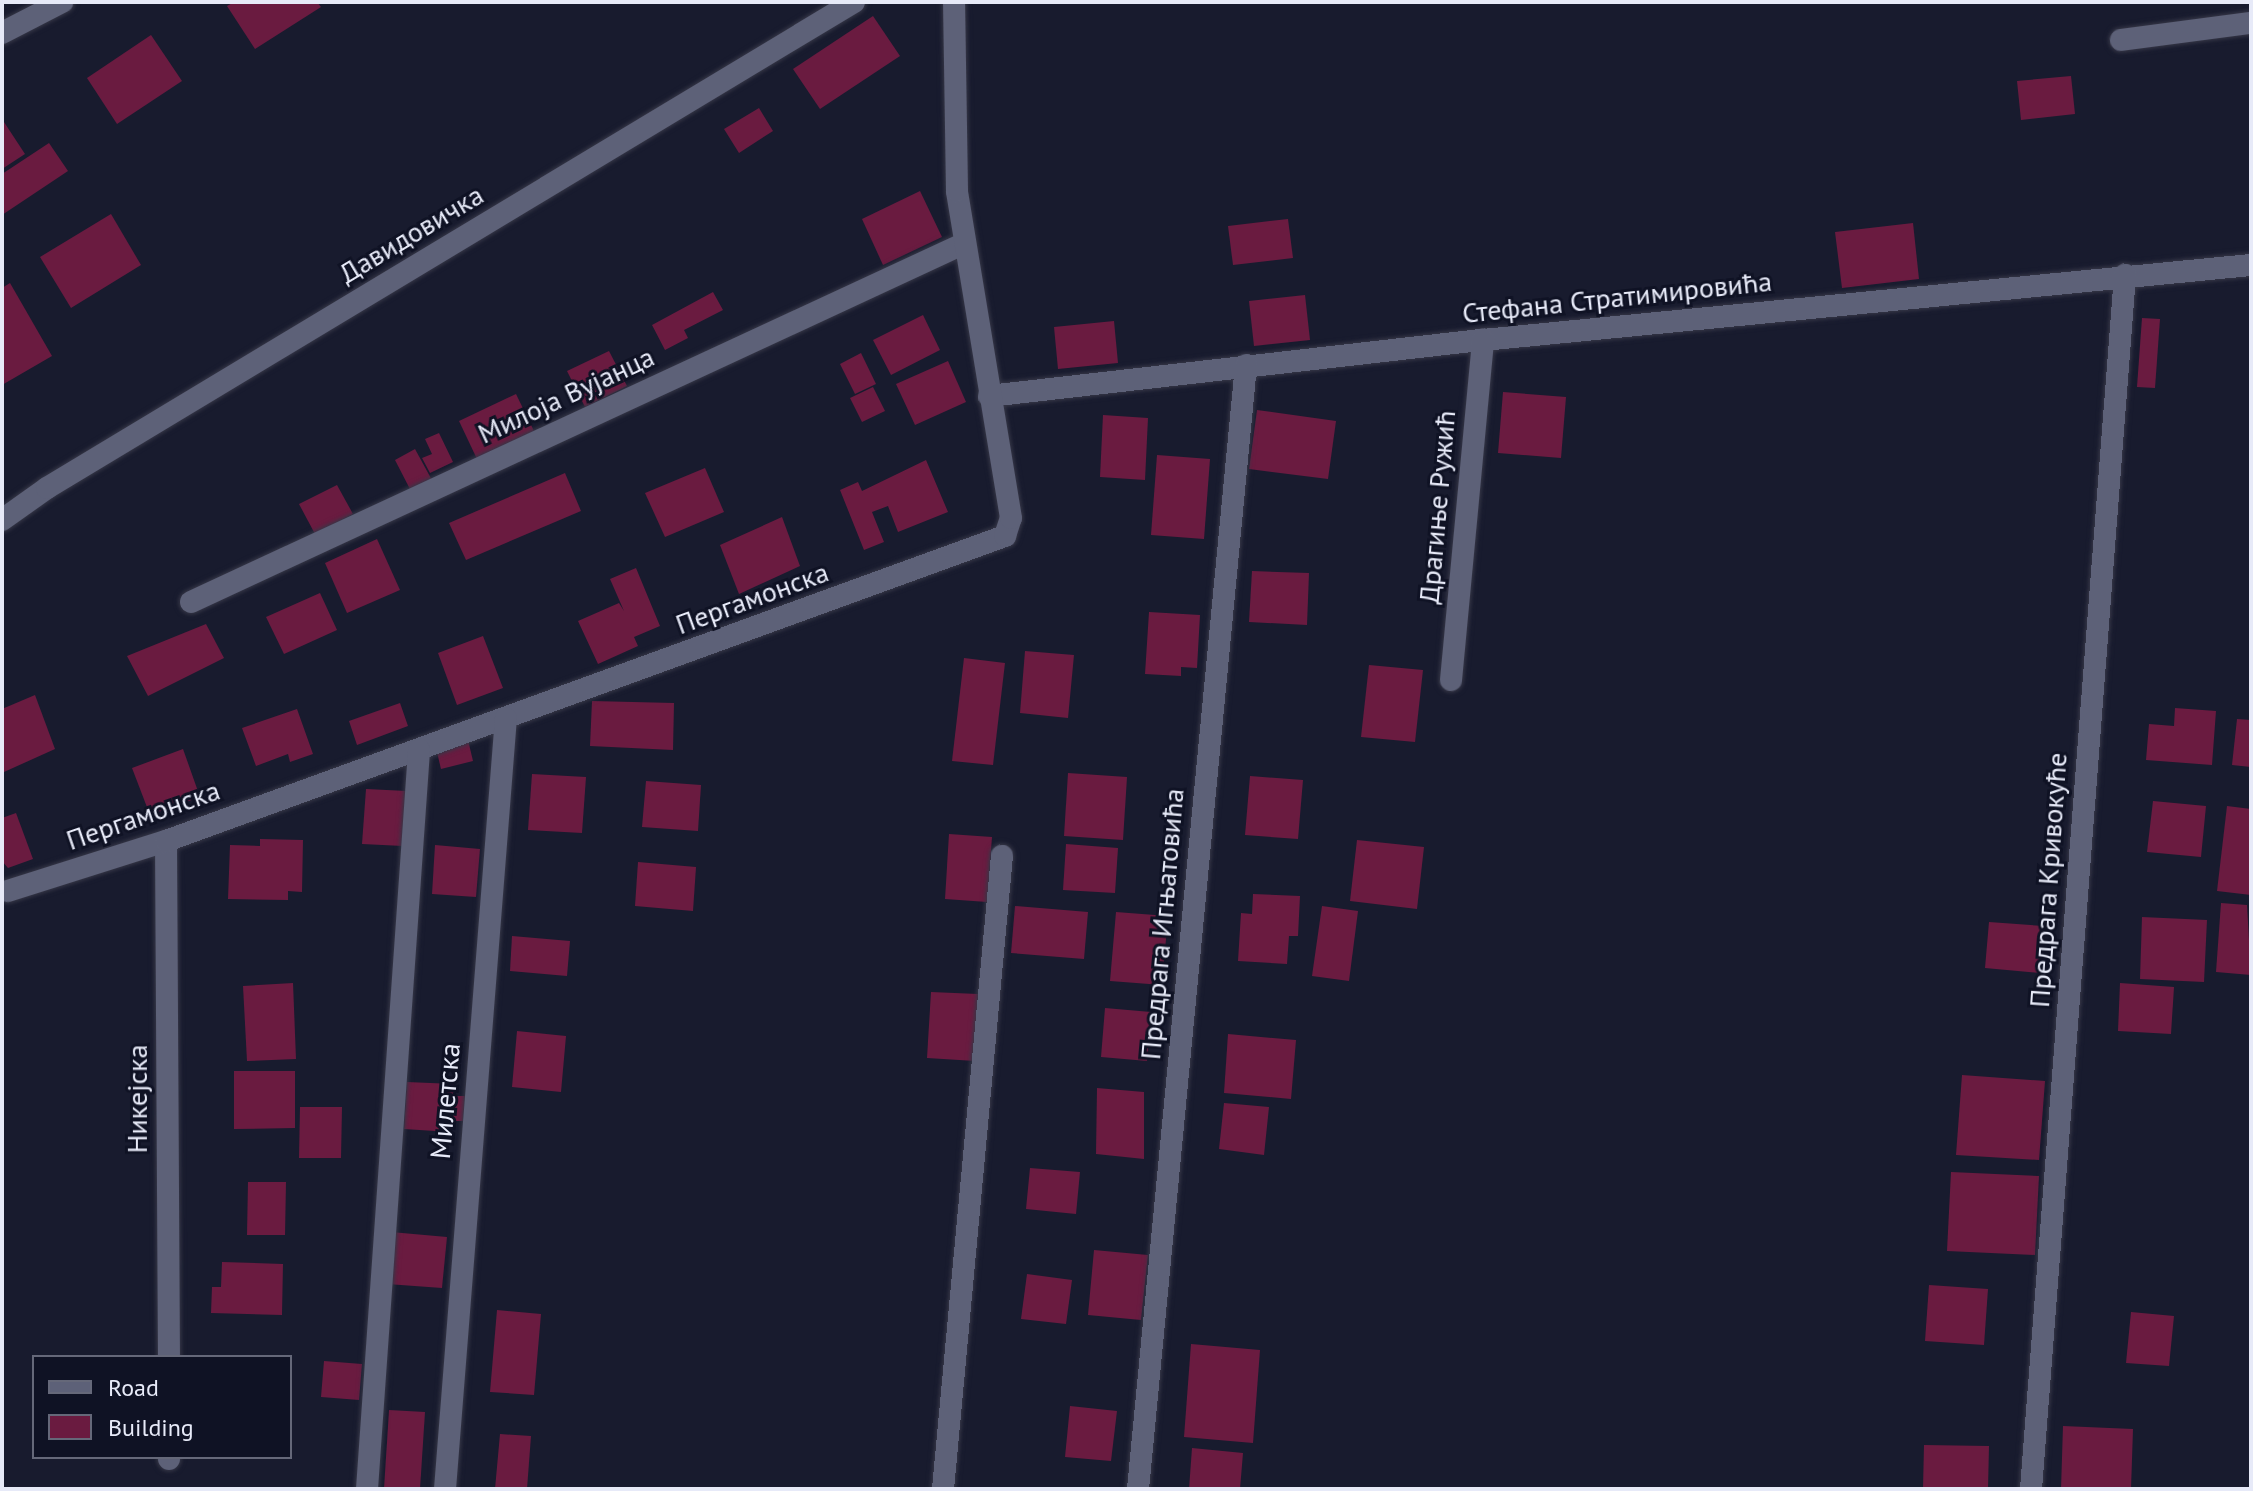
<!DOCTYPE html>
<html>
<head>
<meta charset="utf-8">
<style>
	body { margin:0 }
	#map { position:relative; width:2253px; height:1491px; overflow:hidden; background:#181b2e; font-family:"PT Sans",sans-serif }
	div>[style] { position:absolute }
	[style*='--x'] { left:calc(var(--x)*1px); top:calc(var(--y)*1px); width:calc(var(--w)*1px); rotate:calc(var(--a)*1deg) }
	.building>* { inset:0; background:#6a1b40 }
	.roads { filter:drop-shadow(0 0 2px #363747) drop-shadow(0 0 2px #363747) }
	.minor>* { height:22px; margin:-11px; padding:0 11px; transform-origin:11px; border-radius:11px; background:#5d6178 }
	.tertiary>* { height:22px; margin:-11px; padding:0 11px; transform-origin:11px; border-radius:11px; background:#5d6178 }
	span { translate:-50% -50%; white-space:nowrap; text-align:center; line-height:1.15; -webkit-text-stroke:6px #0f1224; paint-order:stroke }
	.street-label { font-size:28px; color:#e7eaf8 }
	.frame { position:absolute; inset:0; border:4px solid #e7eaf8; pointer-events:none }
	.legend { position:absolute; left:32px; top:1355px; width:260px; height:104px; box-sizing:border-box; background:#0f1224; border:2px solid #656879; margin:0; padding:10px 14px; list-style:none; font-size:24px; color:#e7eaf8 }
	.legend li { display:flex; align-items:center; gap:16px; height:40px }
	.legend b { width:40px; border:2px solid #656879 }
</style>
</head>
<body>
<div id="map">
	<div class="building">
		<div style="clip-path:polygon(234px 2px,317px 2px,321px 7px,255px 49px,227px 6px)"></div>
		<div style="clip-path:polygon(873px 16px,900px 56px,820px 109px,793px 69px)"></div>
		<div style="clip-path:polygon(151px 35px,182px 81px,117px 124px,87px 78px)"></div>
		<div style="clip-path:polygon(2071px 76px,2075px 114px,2021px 120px,2017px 81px)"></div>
		<div style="clip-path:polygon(759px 108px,773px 131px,739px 153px,724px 129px)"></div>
		<div style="clip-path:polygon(2px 119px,25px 154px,2px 169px)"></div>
		<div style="clip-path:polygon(49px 143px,68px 171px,2px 215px,2px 174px)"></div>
		<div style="clip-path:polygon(920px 191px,942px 237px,883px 265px,862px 219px)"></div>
		<div style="clip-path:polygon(111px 214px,141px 265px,71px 308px,40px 257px)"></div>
		<div style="clip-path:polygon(1288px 219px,1293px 258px,1233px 265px,1228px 226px)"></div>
		<div style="clip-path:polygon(1913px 223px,1919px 279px,1842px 288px,1835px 232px)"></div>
		<div style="clip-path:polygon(10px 283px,52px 356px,2px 385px,2px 288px)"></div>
		<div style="clip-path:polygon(713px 292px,723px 310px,684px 330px,688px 338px,665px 350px,652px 325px)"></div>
		<div style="clip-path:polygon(1305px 295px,1310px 340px,1254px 346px,1249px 301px)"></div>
		<div style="clip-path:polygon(923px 315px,940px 350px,891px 375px,873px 340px)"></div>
		<div style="clip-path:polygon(2142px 318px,2160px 319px,2155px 388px,2137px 387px)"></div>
		<div style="clip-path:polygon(1114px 321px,1118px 363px,1058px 369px,1054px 327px)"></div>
		<div style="clip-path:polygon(609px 351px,627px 386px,585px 407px,567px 371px)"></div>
		<div style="clip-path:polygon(861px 353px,876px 384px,855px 394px,840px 364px)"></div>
		<div style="clip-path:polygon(948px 361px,966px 402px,915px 425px,896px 384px)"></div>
		<div style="clip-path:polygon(873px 387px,885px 411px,862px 422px,850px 398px)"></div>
		<div style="clip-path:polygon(1503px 392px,1566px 397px,1561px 458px,1498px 453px)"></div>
		<div style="clip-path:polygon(516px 394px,534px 431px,477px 459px,459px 421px)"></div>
		<div style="clip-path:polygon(1257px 410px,1336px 421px,1328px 479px,1249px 469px)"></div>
		<div style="clip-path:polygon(1103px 415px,1148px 418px,1145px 480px,1100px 477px)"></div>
		<div style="clip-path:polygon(439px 433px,453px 462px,430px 473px,422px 458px,432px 454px,425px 439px)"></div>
		<div style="clip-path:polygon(415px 449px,433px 482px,412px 493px,395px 460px)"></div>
		<div style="clip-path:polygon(1157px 455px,1210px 459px,1204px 539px,1151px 535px)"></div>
		<div style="clip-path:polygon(926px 460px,948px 512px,898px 532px,888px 506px,872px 512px,884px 542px,864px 550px,840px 490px,858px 482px,862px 491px)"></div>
		<div style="clip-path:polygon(705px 468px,724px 512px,665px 537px,645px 493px)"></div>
		<div style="clip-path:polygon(565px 473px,581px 511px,466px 560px,449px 523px)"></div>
		<div style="clip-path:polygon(337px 485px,353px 514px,315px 534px,299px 504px)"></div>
		<div style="clip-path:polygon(782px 517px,800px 566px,739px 594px,720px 545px)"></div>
		<div style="clip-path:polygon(377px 539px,400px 590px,347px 613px,325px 563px)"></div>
		<div style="clip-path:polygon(636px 568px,660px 626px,634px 637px,638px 646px,598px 664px,578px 621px,619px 603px,624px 611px,610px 579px)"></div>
		<div style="clip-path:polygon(1252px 571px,1309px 573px,1307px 625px,1249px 622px)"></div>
		<div style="clip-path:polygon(320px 593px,337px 630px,284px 654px,266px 617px)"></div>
		<div style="clip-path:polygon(1149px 612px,1200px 615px,1197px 668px,1181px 667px,1181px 676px,1145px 674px)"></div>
		<div style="clip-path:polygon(206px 624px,224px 658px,148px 696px,127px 656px)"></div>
		<div style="clip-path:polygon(483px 636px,503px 688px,457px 705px,438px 653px)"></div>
		<div style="clip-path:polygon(1025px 651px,1074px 655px,1068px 718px,1020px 713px)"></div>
		<div style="clip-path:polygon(964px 658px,1005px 663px,993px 765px,952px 761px)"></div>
		<div style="clip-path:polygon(1369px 665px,1423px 670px,1415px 742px,1361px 737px)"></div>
		<div style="clip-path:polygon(35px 695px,55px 749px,4px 772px,2px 709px)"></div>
		<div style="clip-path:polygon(592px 701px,674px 703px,673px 750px,590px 746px)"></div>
		<div style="clip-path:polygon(400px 703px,408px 726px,357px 745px,349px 721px)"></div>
		<div style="clip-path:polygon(2175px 708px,2216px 711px,2212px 765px,2146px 760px,2149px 724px,2174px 726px)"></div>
		<div style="clip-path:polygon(297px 709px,313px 754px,290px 762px,288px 754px,256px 766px,242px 728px)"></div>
		<div style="clip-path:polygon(2237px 719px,2251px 720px,2251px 767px,2232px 765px)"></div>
		<div style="clip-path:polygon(468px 740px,473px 761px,441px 769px,436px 748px)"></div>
		<div style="clip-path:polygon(183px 749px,200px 797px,150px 815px,132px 768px)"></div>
		<div style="clip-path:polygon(1068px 773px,1127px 777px,1123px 840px,1064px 836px)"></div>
		<div style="clip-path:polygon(532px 774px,586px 777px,582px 833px,528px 830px)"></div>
		<div style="clip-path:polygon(1250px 776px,1303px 780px,1298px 839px,1245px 835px)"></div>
		<div style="clip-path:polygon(646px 781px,701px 785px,698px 831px,642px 827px)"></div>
		<div style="clip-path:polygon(366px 789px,407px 791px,403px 846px,362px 844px)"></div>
		<div style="clip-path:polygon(2153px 801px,2206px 806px,2201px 857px,2147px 852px)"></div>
		<div style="clip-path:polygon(2227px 806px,2251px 809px,2251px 895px,2217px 891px)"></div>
		<div style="clip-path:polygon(16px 813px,33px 859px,8px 868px,2px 861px,2px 818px)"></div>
		<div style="clip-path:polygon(949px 834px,992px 837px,987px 902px,945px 899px)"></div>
		<div style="clip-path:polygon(260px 839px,303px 840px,302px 892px,288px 891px,288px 900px,228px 899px,230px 845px,260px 846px)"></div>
		<div style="clip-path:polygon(1357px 840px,1424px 847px,1417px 909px,1350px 901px)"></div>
		<div style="clip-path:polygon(1066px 844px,1118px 848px,1115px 893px,1063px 890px)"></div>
		<div style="clip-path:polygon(435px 845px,480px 849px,476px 897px,432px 894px)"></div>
		<div style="clip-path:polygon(638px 862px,696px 867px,693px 911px,635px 906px)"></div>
		<div style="clip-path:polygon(1253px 894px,1300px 896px,1298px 936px,1289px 936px,1287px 964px,1238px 961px,1241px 913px,1252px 914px)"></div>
		<div style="clip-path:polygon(2221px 903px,2247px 905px,2251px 975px,2216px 972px)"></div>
		<div style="clip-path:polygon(1015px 906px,1088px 912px,1084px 959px,1011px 953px)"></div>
		<div style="clip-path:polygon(1322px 906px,1358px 911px,1349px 981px,1312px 976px)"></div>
		<div style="clip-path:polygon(1116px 912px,1168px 916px,1162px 985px,1110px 981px)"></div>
		<div style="clip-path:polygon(2142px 917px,2207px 920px,2204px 982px,2140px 979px)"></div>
		<div style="clip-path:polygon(1989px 922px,2044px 926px,2040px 973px,1985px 968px)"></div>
		<div style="clip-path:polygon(512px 936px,570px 941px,567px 976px,510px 971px)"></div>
		<div style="clip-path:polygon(293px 983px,296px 1059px,247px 1061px,243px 986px)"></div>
		<div style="clip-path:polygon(2120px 983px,2174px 987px,2171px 1034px,2118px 1031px)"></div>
		<div style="clip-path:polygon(931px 992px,978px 994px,975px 1061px,927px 1058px)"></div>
		<div style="clip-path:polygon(1105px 1008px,1151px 1012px,1147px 1061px,1101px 1057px)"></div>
		<div style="clip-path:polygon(517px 1031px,566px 1036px,561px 1092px,512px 1087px)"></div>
		<div style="clip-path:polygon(1228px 1034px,1296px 1040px,1291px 1099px,1224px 1093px)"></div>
		<div style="clip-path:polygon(234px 1071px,295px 1071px,295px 1128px,234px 1129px)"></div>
		<div style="clip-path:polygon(1962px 1075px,2045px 1081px,2039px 1160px,1956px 1155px)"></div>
		<div style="clip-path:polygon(407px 1082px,454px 1084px,453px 1096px,465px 1096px,463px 1121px,450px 1121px,450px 1132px,404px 1129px)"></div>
		<div style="clip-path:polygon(1097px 1088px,1144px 1092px,1144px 1159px,1096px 1154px)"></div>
		<div style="clip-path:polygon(1224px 1103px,1269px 1107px,1264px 1155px,1219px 1149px)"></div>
		<div style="clip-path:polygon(300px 1107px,342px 1107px,341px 1158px,299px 1158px)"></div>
		<div style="clip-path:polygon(1030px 1168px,1080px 1172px,1076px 1214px,1026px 1209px)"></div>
		<div style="clip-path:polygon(1951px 1172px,2039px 1176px,2035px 1255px,1947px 1251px)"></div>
		<div style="clip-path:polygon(248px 1182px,286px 1182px,285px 1235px,247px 1235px)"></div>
		<div style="clip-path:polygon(391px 1232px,447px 1237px,442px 1288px,387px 1284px)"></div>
		<div style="clip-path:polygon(1094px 1250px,1148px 1255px,1141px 1320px,1088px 1315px)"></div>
		<div style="clip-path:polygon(222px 1262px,283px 1264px,282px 1315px,211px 1313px,212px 1287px,221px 1287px)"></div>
		<div style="clip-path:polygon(1027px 1274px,1072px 1280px,1066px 1324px,1021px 1319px)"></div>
		<div style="clip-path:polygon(1929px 1285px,1988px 1289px,1984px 1345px,1925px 1341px)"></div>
		<div style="clip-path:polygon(497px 1310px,541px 1314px,534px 1395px,490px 1392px)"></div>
		<div style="clip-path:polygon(2131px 1312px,2174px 1316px,2169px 1366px,2126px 1363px)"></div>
		<div style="clip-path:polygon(1191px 1344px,1260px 1350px,1253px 1443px,1184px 1437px)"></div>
		<div style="clip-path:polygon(324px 1361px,362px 1364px,359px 1400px,321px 1397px)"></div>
		<div style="clip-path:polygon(1070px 1406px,1117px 1411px,1111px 1461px,1065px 1457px)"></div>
		<div style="clip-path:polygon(389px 1410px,425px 1412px,420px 1489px,384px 1489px)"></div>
		<div style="clip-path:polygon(2063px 1426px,2133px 1429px,2131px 1489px,2061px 1489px)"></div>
		<div style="clip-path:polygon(500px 1434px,531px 1436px,527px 1489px,495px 1489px)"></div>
		<div style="clip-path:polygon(1924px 1445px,1989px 1446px,1988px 1489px,1923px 1489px)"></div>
		<div style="clip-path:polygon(1192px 1448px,1243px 1453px,1240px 1489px,1189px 1489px)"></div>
	</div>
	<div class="roads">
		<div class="minor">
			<div style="--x:2121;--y:40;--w:131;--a:-7.5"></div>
			<div style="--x:989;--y:396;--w:497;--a:-6.5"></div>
			<div style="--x:1483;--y:340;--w:772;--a:-5.58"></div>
			<div style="--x:2;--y:520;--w:55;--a:-35.4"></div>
			<div style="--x:47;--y:488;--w:942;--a:-31.06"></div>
			<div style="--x:191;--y:602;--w:853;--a:-24.88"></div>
			<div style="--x:1451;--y:680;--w:342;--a:-84.6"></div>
			<div style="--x:166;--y:841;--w:516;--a:89.67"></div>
			<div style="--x:8;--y:891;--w:166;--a:-17.6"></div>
			<div style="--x:166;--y:841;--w:893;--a:-19.98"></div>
			<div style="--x:1005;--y:536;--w:19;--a:-72"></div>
			<div style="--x:1011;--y:518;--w:331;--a:-99.4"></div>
			<div style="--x:957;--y:191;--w:189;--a:-90.9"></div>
			<div style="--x:169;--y:1457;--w:2;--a:90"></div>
			<div style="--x:367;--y:1489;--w:741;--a:-85.97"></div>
			<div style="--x:445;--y:1489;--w:773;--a:-85.48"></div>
			<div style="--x:943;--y:1489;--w:636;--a:-84.68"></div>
			<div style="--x:1138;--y:1489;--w:1129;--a:-84.51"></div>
			<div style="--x:2031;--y:1489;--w:1218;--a:-85.57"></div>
		</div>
		<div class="tertiary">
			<div style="--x:2;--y:33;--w:68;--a:-27.3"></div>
		</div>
	</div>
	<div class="street-label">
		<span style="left:411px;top:234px;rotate:-31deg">Давидовичка</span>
		<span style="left:1617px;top:297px;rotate:-6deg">Стефана Стратимировића</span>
		<span style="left:566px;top:395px;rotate:-25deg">Милоја Вујанца</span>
		<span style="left:1437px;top:507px;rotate:-85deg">Драгиње Ружић</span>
		<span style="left:752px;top:598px;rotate:-20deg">Пергамонска</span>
		<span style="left:143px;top:815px;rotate:-19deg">Пергамонска</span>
		<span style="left:2048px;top:880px;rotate:-86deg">Предрага Кривокуће</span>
		<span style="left:1162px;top:924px;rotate:-85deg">Предрага Игњатовића</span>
		<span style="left:137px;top:1099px;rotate:-90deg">Никејска</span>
		<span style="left:445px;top:1101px;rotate:-85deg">Милетска</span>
	</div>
	<div class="frame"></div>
	<ul class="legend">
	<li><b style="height:10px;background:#5d6178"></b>Road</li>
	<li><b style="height:22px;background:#6a1b40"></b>Building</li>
	</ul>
</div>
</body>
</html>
